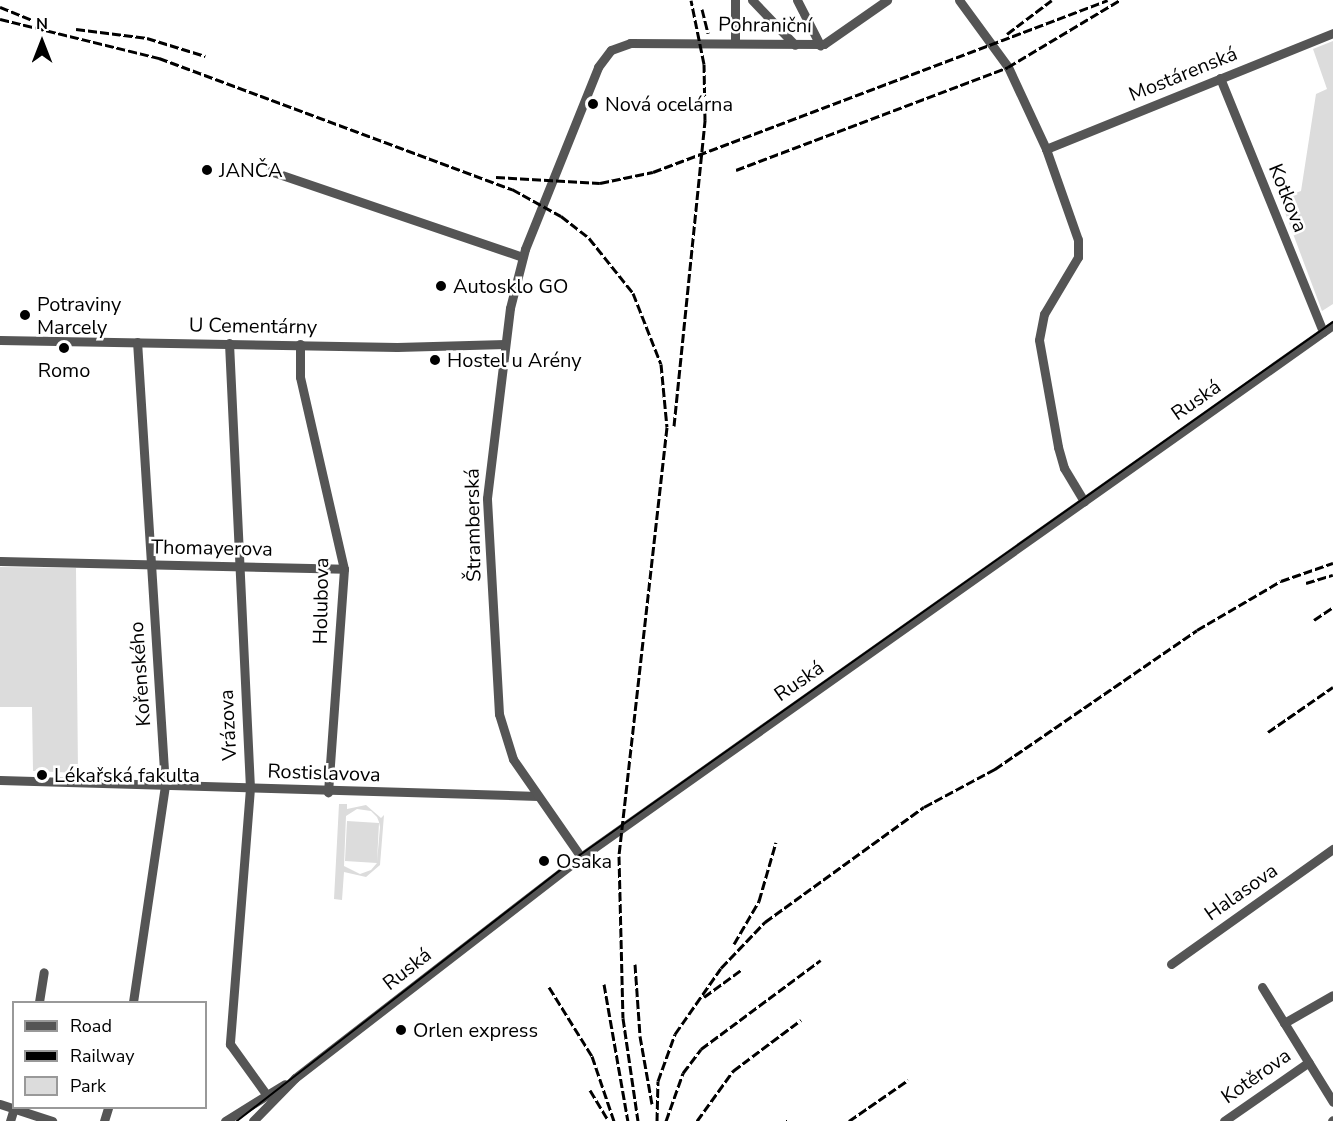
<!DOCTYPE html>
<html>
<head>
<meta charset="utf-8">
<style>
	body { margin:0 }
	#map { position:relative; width:1333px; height:1121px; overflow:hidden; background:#fff; font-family:"Nunito Sans",sans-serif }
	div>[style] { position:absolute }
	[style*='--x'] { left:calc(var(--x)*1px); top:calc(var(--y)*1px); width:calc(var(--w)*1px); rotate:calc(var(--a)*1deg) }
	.green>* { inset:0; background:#dcdcdc }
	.minor>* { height:9px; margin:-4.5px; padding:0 4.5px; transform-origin:4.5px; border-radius:4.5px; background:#555 }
	.tram>* { height:1.5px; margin:-0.75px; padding:0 0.75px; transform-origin:0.75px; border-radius:0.75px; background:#000 }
	.rail>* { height:3px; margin-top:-1.5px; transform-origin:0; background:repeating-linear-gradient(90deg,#000 0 9px,transparent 0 12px) }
	.dots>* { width:16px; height:16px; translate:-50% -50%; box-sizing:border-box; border:3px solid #fff; border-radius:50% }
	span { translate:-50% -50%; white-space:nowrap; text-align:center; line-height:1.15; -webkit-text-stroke:5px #fff; paint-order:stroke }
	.street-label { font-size:20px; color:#000 }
	.poi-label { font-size:20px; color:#000 }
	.left { translate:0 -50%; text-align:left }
	.legend { position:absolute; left:12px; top:1001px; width:195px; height:108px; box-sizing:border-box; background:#fff; border:2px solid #999; margin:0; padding:8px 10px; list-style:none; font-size:18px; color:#000 }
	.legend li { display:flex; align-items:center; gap:12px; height:30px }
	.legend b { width:30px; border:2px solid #999 }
	.north { position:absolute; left:12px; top:12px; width:60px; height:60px; -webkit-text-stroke:4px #fff; paint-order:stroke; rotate:0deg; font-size:16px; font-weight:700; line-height:24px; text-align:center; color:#000 }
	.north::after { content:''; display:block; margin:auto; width:21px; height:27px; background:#000; clip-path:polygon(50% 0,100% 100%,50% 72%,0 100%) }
</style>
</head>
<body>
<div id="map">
	<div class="green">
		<div style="clip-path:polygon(1333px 41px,1333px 304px,1322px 311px,1280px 199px,1301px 191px,1316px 94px,1327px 89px,1313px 49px)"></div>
		<div style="clip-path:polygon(0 567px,76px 568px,78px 773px,33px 771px,32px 707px,0 707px)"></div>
		<div style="clip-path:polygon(evenodd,339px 804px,347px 804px,347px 809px,366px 805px,381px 818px,384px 815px,380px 865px,366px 877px,344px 872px,342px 900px,334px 899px,339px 804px,357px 809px,371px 811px,377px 817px,379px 822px,380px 827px,377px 862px,379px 823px,347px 821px,345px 861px,377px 863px,371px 870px,360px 874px,344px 866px,346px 816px,357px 809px)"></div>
	</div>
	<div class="minor">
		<div style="--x:735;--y:0;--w:42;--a:90"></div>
		<div style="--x:752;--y:0;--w:62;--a:46.3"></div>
		<div style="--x:797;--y:0;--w:51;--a:62.9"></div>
		<div style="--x:959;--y:0;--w:83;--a:53.8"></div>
		<div style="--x:1008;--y:67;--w:90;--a:65.1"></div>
		<div style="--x:1046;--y:149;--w:310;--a:-22"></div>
		<div style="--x:1220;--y:78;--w:274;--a:67.9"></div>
		<div style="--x:1046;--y:149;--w:96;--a:70.6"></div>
		<div style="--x:1078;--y:240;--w:17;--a:90"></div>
		<div style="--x:1078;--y:257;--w:66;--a:120.8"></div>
		<div style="--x:1044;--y:314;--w:26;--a:101"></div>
		<div style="--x:1039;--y:340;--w:109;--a:79.9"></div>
		<div style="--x:1058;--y:447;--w:22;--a:74"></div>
		<div style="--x:1064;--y:468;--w:39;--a:59"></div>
		<div style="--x:270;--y:171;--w:266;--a:18.8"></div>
		<div style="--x:0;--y:340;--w:397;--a:1"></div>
		<div style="--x:397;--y:347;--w:108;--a:-1.6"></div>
		<div style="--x:229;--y:343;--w:445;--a:87.3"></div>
		<div style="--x:250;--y:788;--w:257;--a:94.5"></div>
		<div style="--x:230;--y:1044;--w:62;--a:54.2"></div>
		<div style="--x:300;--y:344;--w:33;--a:90"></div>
		<div style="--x:300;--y:377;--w:197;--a:77.1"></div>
		<div style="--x:344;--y:569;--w:224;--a:94.1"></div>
		<div style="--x:0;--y:561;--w:344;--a:1.3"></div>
		<div style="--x:0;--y:780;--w:538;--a:1.7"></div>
		<div style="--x:581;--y:857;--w:119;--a:-124.8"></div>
		<div style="--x:513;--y:759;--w:47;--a:-107.3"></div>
		<div style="--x:499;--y:714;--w:216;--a:-93.2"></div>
		<div style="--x:487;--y:498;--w:191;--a:-83.1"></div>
		<div style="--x:510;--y:308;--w:61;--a:-75.7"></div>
		<div style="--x:525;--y:249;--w:196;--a:-68.1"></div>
		<div style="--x:598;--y:67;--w:21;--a:-53"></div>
		<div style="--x:611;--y:50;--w:20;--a:-20"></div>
		<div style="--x:630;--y:43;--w:194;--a:0.3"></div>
		<div style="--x:824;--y:44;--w:77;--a:-34.9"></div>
		<div style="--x:1171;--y:964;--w:199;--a:-35.4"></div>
		<div style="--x:1262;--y:987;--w:135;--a:58.3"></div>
		<div style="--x:39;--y:1002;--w:30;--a:-81"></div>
		<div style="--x:133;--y:1002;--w:218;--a:-81.6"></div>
		<div style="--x:165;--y:786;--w:445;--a:-93.6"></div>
		<div style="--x:1284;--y:1023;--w:56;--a:-29.7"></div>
		<div style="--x:0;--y:1104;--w:55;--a:18.1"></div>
		<div style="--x:10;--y:1121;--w:14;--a:-73"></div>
		<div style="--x:104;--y:1121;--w:14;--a:-73"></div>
		<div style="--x:225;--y:1121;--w:70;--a:-31.7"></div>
		<div style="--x:253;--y:1121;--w:60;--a:-45.7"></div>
		<div style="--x:295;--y:1078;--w:361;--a:-37.7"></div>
		<div style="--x:581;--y:857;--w:921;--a:-35.28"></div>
		<div style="--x:1224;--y:1121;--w:103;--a:-34.8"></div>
		<div style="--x:1332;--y:1121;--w:1;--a:-45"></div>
	</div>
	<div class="tram">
		<div style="--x:237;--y:1121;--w:434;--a:-37.8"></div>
		<div style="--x:580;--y:855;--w:923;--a:-35.29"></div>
	</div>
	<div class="rail">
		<div style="--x:0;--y:7;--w:35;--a:22"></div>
		<div style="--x:702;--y:9;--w:25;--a:76"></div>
		<div style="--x:0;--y:19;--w:164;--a:13.8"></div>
		<div style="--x:159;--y:58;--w:377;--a:20.4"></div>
		<div style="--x:512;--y:189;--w:56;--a:28.9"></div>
		<div style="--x:561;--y:216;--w:36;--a:38"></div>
		<div style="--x:589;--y:238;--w:70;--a:51.3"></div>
		<div style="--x:633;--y:293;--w:76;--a:68.5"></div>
		<div style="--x:661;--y:364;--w:63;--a:84.6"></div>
		<div style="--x:667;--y:427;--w:432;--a:96.4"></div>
		<div style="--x:619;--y:856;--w:162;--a:88.6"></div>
		<div style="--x:623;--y:1018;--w:104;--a:81.7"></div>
		<div style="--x:76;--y:29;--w:72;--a:7.2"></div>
		<div style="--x:147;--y:38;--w:61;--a:17.2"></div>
		<div style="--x:1007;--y:34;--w:56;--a:-37.1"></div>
		<div style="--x:736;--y:170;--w:291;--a:-20.7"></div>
		<div style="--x:1008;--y:67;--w:131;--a:-30.9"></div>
		<div style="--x:496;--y:177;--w:104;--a:3.3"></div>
		<div style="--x:600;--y:183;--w:54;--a:-11.7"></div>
		<div style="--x:653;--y:172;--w:486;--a:-20.7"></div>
		<div style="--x:674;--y:426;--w:308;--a:-84.2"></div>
		<div style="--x:705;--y:120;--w:56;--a:-91"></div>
		<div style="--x:704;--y:64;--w:65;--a:-101.5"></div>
		<div style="--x:1306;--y:583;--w:28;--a:-17"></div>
		<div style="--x:1314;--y:620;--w:23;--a:-34"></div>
		<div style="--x:1268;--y:732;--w:79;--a:-34.7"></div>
		<div style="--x:734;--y:944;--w:50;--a:-59.8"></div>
		<div style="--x:759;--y:901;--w:61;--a:-73.9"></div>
		<div style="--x:635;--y:964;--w:72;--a:86"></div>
		<div style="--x:640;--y:1036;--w:69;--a:80"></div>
		<div style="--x:604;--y:984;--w:139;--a:80.1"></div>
		<div style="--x:549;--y:987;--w:81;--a:58.1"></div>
		<div style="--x:592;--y:1056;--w:69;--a:71.3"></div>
		<div style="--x:704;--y:997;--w:46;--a:-36.1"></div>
		<div style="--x:590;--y:1090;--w:33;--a:59"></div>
		<div style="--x:657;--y:1121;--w:40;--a:-88.6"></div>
		<div style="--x:658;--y:1081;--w:50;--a:-70.1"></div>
		<div style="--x:675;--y:1034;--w:80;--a:-55.1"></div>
		<div style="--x:721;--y:968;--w:64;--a:-46.3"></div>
		<div style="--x:765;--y:922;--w:196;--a:-35.9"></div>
		<div style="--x:924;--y:807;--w:81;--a:-28.2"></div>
		<div style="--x:995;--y:769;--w:245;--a:-34.5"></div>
		<div style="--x:1197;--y:630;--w:97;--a:-30.3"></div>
		<div style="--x:1281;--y:581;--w:55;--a:-19.1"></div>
		<div style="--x:666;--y:1121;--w:51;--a:-70.5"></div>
		<div style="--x:683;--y:1073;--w:30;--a:-53"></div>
		<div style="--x:701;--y:1049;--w:149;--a:-36.6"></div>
		<div style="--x:697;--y:1121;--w:62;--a:-54.2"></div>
		<div style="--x:733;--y:1071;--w:85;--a:-36.9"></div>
		<div style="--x:786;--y:1121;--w:1;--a:0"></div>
		<div style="--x:849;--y:1121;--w:72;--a:-34.8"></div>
	</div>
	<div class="dots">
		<div style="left:593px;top:104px;background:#000"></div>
		<div style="left:207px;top:170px;background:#000"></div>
		<div style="left:441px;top:286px;background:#000"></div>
		<div style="left:25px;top:315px;background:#000"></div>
		<div style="left:64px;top:348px;background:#000"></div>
		<div style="left:435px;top:360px;background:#000"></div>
		<div style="left:42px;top:775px;background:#000"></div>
		<div style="left:544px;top:861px;background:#000"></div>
		<div style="left:401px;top:1030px;background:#000"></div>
	</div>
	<div class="street-label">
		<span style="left:765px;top:25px;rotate:1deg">Pohraniční</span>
		<span style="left:1183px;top:74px;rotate:-22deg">Mostárenská</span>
		<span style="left:1288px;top:198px;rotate:68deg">Kotkova</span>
		<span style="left:253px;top:326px;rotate:1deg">U Cementárny</span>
		<span style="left:1196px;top:400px;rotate:-35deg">Ruská</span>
		<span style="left:473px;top:525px;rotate:-91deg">Štramberská</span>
		<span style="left:212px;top:548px;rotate:1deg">Thomayerova</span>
		<span style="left:321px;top:601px;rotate:-89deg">Holubova</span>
		<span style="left:140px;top:674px;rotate:-94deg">Kořenského</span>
		<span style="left:799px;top:681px;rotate:-35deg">Ruská</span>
		<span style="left:228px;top:725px;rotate:-93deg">Vrázova</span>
		<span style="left:324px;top:773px;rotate:2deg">Rostislavova</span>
		<span style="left:1241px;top:892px;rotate:-35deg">Halasova</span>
		<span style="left:407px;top:969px;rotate:-38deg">Ruská</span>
		<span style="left:1256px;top:1076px;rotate:-35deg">Kotěrova</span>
	</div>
	<div class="poi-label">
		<span class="left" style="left:605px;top:104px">Nová ocelárna</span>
		<span class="left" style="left:219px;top:170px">JANČA</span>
		<span class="left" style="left:453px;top:286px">Autosklo GO</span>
		<span class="left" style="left:37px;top:316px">Potraviny<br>Marcely</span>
		<span class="left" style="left:447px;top:360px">Hostel u Arény</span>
		<span style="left:64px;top:370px">Romo</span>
		<span class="left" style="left:54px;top:775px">Lékařská fakulta</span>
		<span class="left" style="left:556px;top:861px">Osaka</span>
		<span class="left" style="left:413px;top:1030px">Orlen express</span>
	</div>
	<ul class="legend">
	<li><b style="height:8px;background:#555"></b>Road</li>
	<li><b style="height:8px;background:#000"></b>Railway</li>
	<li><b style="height:16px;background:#dcdcdc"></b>Park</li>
	</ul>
	<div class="north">N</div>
</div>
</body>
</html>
